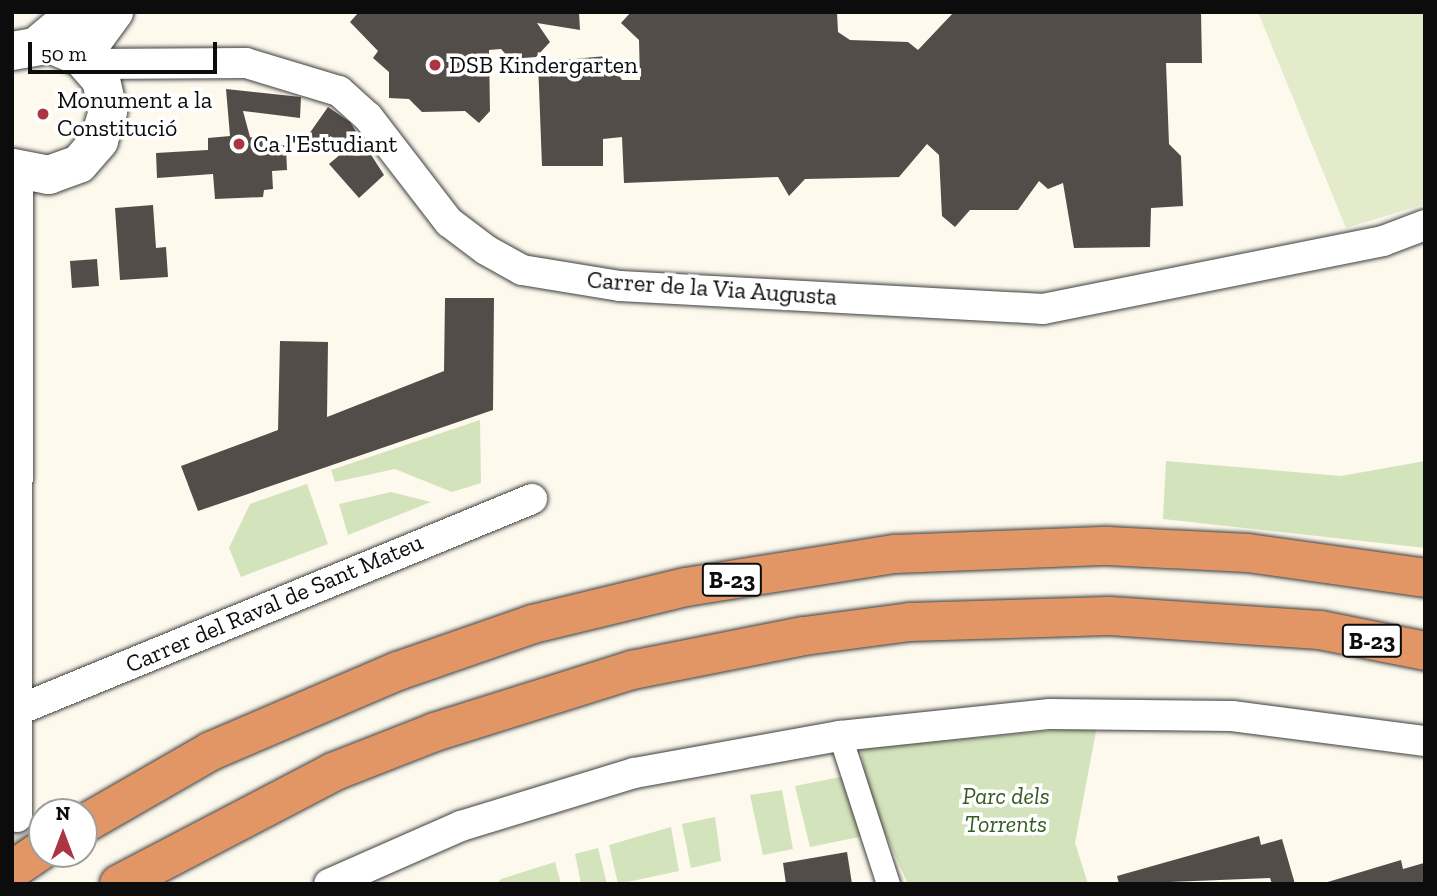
<!DOCTYPE html>
<html>
<head>
<meta charset="utf-8">
<style>
	body { margin:0 }
	#map { position:relative; width:1437px; height:896px; overflow:hidden; background:#fdf9ed; font-family:"Zilla Slab",serif }
	div>[style] { position:absolute }
	[style*='--x'] { left:calc(var(--x)*1px); top:calc(var(--y)*1px); width:calc(var(--w)*1px); rotate:calc(var(--a)*1deg) }
	.green>* { inset:0; background:#d3e3bb }
	.pitch>* { inset:0; background:#e3ebcb }
	.building>* { inset:0; background:#534d4a }
	.minor-tunnel>* { height:30px; margin-top:-15px; transform-origin:0; background:repeating-linear-gradient(90deg,#d9d5cb 0 30px,transparent 0 45px) }
	.roads { filter:drop-shadow(0 0 2px #3f3f3f) drop-shadow(0 0 2px #3f3f3f) }
	.pedestrian>* { height:23px; margin:-11.5px; padding:0 11.5px; transform-origin:11.5px; border-radius:11.5px; background:#fff }
	.minor>* { height:30px; margin:-15px; padding:0 15px; transform-origin:15px; border-radius:15px; background:#fff }
	.tertiary>* { height:38px; margin:-19px; padding:0 19px; transform-origin:19px; border-radius:19px; background:#fff }
	.motorway>* { height:38px; margin:-19px; padding:0 19px; transform-origin:19px; border-radius:19px; background:#e39665 }
	.dots>* { width:19px; height:19px; translate:-50% -50%; box-sizing:border-box; border:4px solid #fff; border-radius:50% }
	span { translate:-50% -50%; white-space:nowrap; text-align:center; line-height:1.15; -webkit-text-stroke:7px #fff; paint-order:stroke }
	.shield-label span { padding:2px 5px; background:#fff; border:2px solid; border-radius:5px; -webkit-text-stroke-width:0 }
	.shield-label { font-size:23px; color:#0c0c0c; font-weight:700 }
	.poi-label { font-size:24px; color:#0c0c0c }
	.left { translate:0 -50%; text-align:left }
	.street-label { font-size:24px; color:#0c0c0c }
	.park-label { font-size:24px; color:#345c24; font-style:italic }
	.frame { position:absolute; inset:0; border:14px solid #0c0c0c; pointer-events:none }
	.north { position:absolute; left:28px; top:798px; width:70px; height:70px; box-sizing:border-box; background:#fff; border:2px solid #9e9e9e; border-radius:50%; rotate:0deg; font-size:19px; font-weight:700; line-height:28px; text-align:center; color:#0c0c0c }
	.north::after { content:''; display:block; margin:auto; width:24px; height:32px; background:#ab3543; clip-path:polygon(50% 0,100% 100%,50% 72%,0 100%) }
	.scale { position:absolute; left:28px; top:42px; width:189px; height:32px; box-sizing:border-box; border:4px solid #0c0c0c; border-top:0; padding-left:9px; font-size:21px; line-height:24px; white-space:nowrap; color:#0c0c0c; -webkit-text-stroke:5px #fff; paint-order:stroke }
</style>
</head>
<body>
<div id="map">
	<div class="green">
		<div style="clip-path:polygon(480px 420px,481px 483px,452px 492px,395px 469px,335px 482px,331px 470px)"></div>
		<div style="clip-path:polygon(1166px 461px,1341px 476px,1425px 461px,1425px 548px,1163px 519px)"></div>
		<div style="clip-path:polygon(307px 484px,328px 544px,241px 577px,229px 548px,250px 504px)"></div>
		<div style="clip-path:polygon(391px 492px,431px 502px,348px 535px,339px 504px)"></div>
		<div style="clip-path:polygon(1097px 726px,1075px 843px,1088px 884px,908px 884px,868px 795px,861px 749px)"></div>
		<div style="clip-path:polygon(845px 776px,864px 836px,810px 847px,795px 786px)"></div>
		<div style="clip-path:polygon(782px 790px,793px 849px,763px 855px,750px 795px)"></div>
		<div style="clip-path:polygon(715px 817px,721px 861px,691px 868px,682px 824px)"></div>
		<div style="clip-path:polygon(671px 827px,679px 871px,618px 884px,609px 845px)"></div>
		<div style="clip-path:polygon(598px 848px,607px 884px,581px 884px,575px 854px)"></div>
		<div style="clip-path:polygon(555px 862px,561px 884px,497px 884px,501px 879px)"></div>
	</div>
	<div class="pitch">
		<div style="clip-path:polygon(1258px 12px,1425px 12px,1425px 204px,1346px 228px)"></div>
	</div>
	<div class="building">
		<div style="clip-path:polygon(359px 12px,579px 12px,580px 30px,537px 23px,550px 42px,536px 57px,510px 59px,501px 49px,489px 50px,490px 111px,479px 123px,465px 111px,422px 112px,409px 99px,389px 98px,389px 72px,373px 58px,378px 51px,350px 22px)"></div>
		<div style="clip-path:polygon(631px 12px,837px 12px,838px 32px,850px 40px,908px 42px,918px 50px,954px 12px,1201px 12px,1202px 63px,1166px 63px,1169px 144px,1181px 156px,1183px 206px,1151px 208px,1150px 247px,1074px 248px,1063px 183px,1048px 189px,1039px 181px,1018px 210px,970px 210px,955px 227px,942px 216px,939px 155px,927px 144px,899px 177px,805px 179px,789px 196px,778px 177px,624px 183px,622px 137px,603px 139px,603px 166px,542px 166px,538px 62px,607px 56px,622px 80px,640px 80px,639px 40px,621px 23px)"></div>
		<div style="clip-path:polygon(226px 89px,301px 97px,300px 118px,243px 111px,250px 137px,286px 146px,287px 170px,272px 171px,273px 189px,264px 190px,263px 197px,215px 199px,213px 174px,157px 178px,156px 153px,208px 150px,208px 138px,230px 136px)"></div>
		<div style="clip-path:polygon(328px 107px,350px 122px,384px 175px,359px 198px,329px 164px,342px 153px,331px 136px,319px 145px,309px 134px)"></div>
		<div style="clip-path:polygon(153px 205px,156px 248px,166px 247px,168px 277px,120px 280px,115px 208px)"></div>
		<div style="clip-path:polygon(97px 259px,99px 286px,72px 288px,70px 261px)"></div>
		<div style="clip-path:polygon(445px 298px,494px 298px,493px 410px,198px 511px,181px 466px,278px 430px,280px 341px,328px 342px,327px 417px,444px 371px)"></div>
		<div style="clip-path:polygon(1259px 836px,1261px 845px,1282px 839px,1295px 884px,1272px 884px,1270px 878px,1119px 884px,1117px 876px)"></div>
		<div style="clip-path:polygon(847px 852px,852px 884px,786px 884px,783px 863px)"></div>
		<div style="clip-path:polygon(1401px 860px,1403px 869px,1424px 863px,1425px 884px,1321px 884px)"></div>
	</div>
	<div class="minor-tunnel">
		<div style="--x:17;--y:817;--w:66;--a:90"></div>
	</div>
	<div class="roads">
		<div class="pedestrian">
			<div style="--x:840;--y:736;--w:156;--a:72"></div>
		</div>
		<div class="minor">
			<div style="--x:89;--y:64;--w:157;--a:-0.4"></div>
			<div style="--x:246;--y:63;--w:97;--a:16.8"></div>
			<div style="--x:339;--y:91;--w:39;--a:42"></div>
			<div style="--x:368;--y:117;--w:133;--a:52.4"></div>
			<div style="--x:449;--y:222;--w:46;--a:37.1"></div>
			<div style="--x:486;--y:250;--w:41;--a:29.1"></div>
			<div style="--x:522;--y:270;--w:99;--a:9.3"></div>
			<div style="--x:620;--y:286;--w:424;--a:3.1"></div>
			<div style="--x:1043;--y:309;--w:347;--a:-11.3"></div>
			<div style="--x:1383;--y:241;--w:45;--a:-20.9"></div>
			<div style="--x:16;--y:711;--w:558;--a:-22.34"></div>
			<div style="--x:17;--y:817;--w:646;--a:-89.91"></div>
			<div style="--x:329;--y:884;--w:144;--a:-23.7"></div>
			<div style="--x:461;--y:826;--w:181;--a:-17"></div>
			<div style="--x:634;--y:773;--w:209;--a:-10.2"></div>
			<div style="--x:840;--y:736;--w:211;--a:-6"></div>
			<div style="--x:1050;--y:714;--w:182;--a:0.6"></div>
			<div style="--x:1232;--y:716;--w:195;--a:7.4"></div>
		</div>
		<div class="tertiary">
			<div style="--x:39;--y:44;--w:50;--a:-40.1"></div>
			<div style="--x:12;--y:51;--w:39;--a:-10"></div>
			<div style="--x:50;--y:44;--w:34;--a:23"></div>
			<div style="--x:81;--y:57;--w:30;--a:49"></div>
			<div style="--x:101;--y:80;--w:32;--a:77"></div>
			<div style="--x:108;--y:111;--w:31;--a:107"></div>
			<div style="--x:99;--y:141;--w:30;--a:131"></div>
			<div style="--x:79;--y:164;--w:32;--a:160"></div>
			<div style="--x:49;--y:175;--w:38;--a:-169"></div>
			<div style="--x:81;--y:57;--w:56;--a:-53.7"></div>
		</div>
		<div class="motorway">
			<div style="--x:84;--y:824;--w:146;--a:-29.9"></div>
			<div style="--x:211;--y:751;--w:203;--a:-23.2"></div>
			<div style="--x:398;--y:671;--w:143;--a:-19.2"></div>
			<div style="--x:533;--y:624;--w:157;--a:-13.6"></div>
			<div style="--x:686;--y:587;--w:212;--a:-9"></div>
			<div style="--x:895;--y:554;--w:213;--a:-2.2"></div>
			<div style="--x:1108;--y:546;--w:140;--a:2.9"></div>
			<div style="--x:1248;--y:553;--w:179;--a:8"></div>
			<div style="--x:12;--y:870;--w:36;--a:-34"></div>
			<div style="--x:119;--y:884;--w:242;--a:-27.6"></div>
			<div style="--x:333;--y:772;--w:110;--a:-21.4"></div>
			<div style="--x:435;--y:732;--w:207;--a:-17.5"></div>
			<div style="--x:632;--y:670;--w:175;--a:-11.2"></div>
			<div style="--x:804;--y:636;--w:107;--a:-7.5"></div>
			<div style="--x:910;--y:622;--w:199;--a:-1.7"></div>
			<div style="--x:1109;--y:616;--w:211;--a:3.8"></div>
			<div style="--x:1320;--y:630;--w:107;--a:11.3"></div>
		</div>
	</div>
	<div class="dots">
		<div style="left:435px;top:65px;background:#ab3543"></div>
		<div style="left:43px;top:114px;background:#ab3543"></div>
		<div style="left:239px;top:144px;background:#ab3543"></div>
	</div>
	<div class="shield-label">
		<span style="left:732px;top:580px">B-23</span>
		<span style="left:1372px;top:641px">B-23</span>
	</div>
	<div class="poi-label">
		<span class="left" style="left:449px;top:65px">DSB Kindergarten</span>
		<span class="left" style="left:57px;top:114px">Monument a la<br>Constitució</span>
		<span class="left" style="left:253px;top:144px">Ca l'Estudiant</span>
	</div>
	<div class="street-label">
		<span style="left:712px;top:288px;rotate:4deg">Carrer de la Via Augusta</span>
		<span style="left:274px;top:603px;rotate:-23deg">Carrer del Raval de Sant Mateu</span>
	</div>
	<div class="park-label">
		<span style="left:1006px;top:810px">Parc dels<br>Torrents</span>
	</div>
	<div class="frame"></div>
	<div class="north">N</div>
	<div class="scale">50 m</div>
</div>
</body>
</html>
